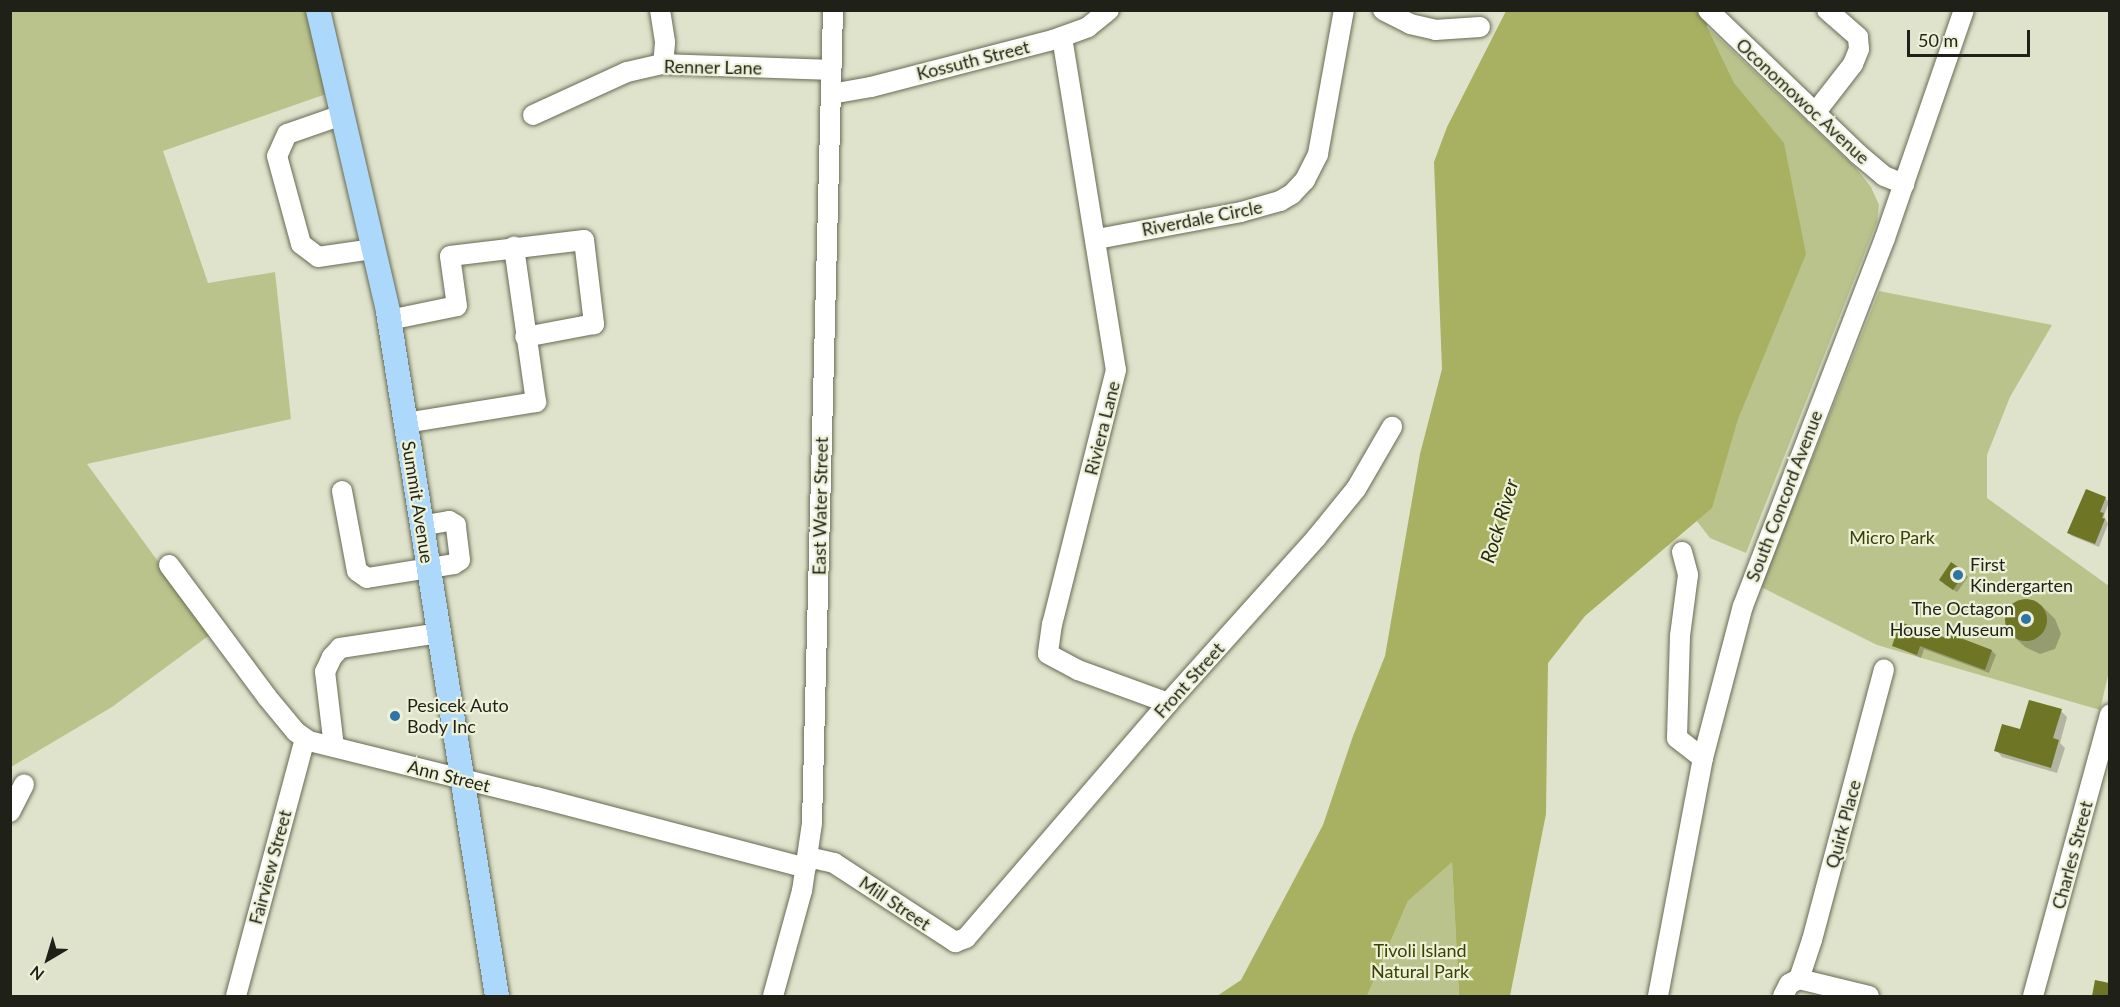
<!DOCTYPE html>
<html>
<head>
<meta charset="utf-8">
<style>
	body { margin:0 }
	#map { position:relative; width:2120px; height:1007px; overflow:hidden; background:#dfe3cb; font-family:Lato,sans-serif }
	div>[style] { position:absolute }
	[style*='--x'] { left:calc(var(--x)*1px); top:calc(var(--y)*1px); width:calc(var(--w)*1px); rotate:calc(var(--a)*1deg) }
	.green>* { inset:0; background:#bbc38c }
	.water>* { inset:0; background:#a8b162 }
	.shadow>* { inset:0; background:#0003 }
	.building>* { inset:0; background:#6e7524 }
	.round { border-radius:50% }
	.roads { filter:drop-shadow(0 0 2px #686b55) drop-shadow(0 0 2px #686b55) }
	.minor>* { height:20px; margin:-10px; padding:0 10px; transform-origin:10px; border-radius:10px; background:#fff }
	.major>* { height:24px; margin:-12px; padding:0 12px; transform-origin:12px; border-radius:12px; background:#acd8fb }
	.dots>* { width:16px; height:16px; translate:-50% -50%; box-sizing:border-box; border:3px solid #edf1d8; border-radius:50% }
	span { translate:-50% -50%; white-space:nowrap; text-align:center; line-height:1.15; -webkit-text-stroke:4.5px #edf1d8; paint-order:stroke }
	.street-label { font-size:18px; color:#1f2118 }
	.park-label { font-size:18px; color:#3b4000 }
	.poi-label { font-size:18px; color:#1f2118 }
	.left { translate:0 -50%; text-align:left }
	.right { translate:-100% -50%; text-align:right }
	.water-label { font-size:20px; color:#292c09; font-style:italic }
	.frame { position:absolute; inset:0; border:12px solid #1f2118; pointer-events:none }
	.north { position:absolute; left:18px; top:929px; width:60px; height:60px; -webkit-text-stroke:4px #edf1d8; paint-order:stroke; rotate:218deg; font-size:16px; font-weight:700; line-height:24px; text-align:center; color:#1f2118 }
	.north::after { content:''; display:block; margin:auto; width:21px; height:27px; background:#1f2118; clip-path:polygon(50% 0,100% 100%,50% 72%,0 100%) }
	.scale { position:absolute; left:1907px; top:30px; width:123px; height:27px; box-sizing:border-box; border:3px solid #1f2118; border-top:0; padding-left:8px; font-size:18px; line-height:21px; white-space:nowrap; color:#1f2118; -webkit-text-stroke:4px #edf1d8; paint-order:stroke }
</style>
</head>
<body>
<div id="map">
	<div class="green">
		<div style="clip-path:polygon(10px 11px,308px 11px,329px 93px,163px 151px,208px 283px,275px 272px,291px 419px,87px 464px,211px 634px,112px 707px,11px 767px)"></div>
		<div style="clip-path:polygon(1707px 27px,1856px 168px,1871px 187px,1879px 205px,1877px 222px,1746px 553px,1710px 538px,1685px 506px)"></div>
		<div style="clip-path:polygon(1879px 291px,2052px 325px,2010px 397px,1987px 455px,1987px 498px,2109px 586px,2109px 671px,2100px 710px,1877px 645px,1761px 587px)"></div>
		<div style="clip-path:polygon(1452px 861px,1459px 996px,1367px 996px,1408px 901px)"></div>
	</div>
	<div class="water">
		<div style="clip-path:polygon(1506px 11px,1709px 11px,1707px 27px,1734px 83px,1784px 143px,1806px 254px,1738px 419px,1712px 508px,1585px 616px,1548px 663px,1546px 814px,1510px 996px,1459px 996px,1452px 862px,1408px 901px,1367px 996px,1217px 996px,1241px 980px,1323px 825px,1353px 736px,1385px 656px,1420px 454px,1442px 369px,1434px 162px,1447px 127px)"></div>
	</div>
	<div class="shadow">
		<div style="clip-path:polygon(2105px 498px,2109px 502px,2104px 516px,2108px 524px,2099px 547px,2072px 536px,2068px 532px)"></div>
		<div style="clip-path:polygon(1964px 573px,1968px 577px,1957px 592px,1944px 584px)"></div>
		<div style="clip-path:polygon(2026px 599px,2041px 605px,2055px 619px,2061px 634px,2055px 649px,2040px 654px,2025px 647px,2011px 634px,2006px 618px,2012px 604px)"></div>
		<div style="clip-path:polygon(1951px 636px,1992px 651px,1996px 655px,1989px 673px,1924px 649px,1921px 658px,1893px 645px,1949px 640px)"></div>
		<div style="clip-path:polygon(2061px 711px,2067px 717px,2060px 743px,2065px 748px,2057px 773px,2002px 757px,1996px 750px,2021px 731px)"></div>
	</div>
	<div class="building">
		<div style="clip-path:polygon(2086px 489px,2106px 497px,2100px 512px,2104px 513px,2102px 518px,2105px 519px,2095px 544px,2067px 533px)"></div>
		<div style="clip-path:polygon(1951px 562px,1965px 572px,1953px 590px,1939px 580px)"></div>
		<div class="round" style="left:2005px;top:599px;width:42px;height:42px"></div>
		<div style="clip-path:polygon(1900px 622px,1949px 639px,1950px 634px,1992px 650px,1985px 670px,1920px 646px,1917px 655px,1892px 646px)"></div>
		<div style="clip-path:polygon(2029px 700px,2062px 709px,2053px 738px,2059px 740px,2051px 768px,1994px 751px,2002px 724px,2020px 729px)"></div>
		<div style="clip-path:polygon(2095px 980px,2109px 983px,2109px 996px,2092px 996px)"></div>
	</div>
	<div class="roads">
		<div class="minor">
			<div style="--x:660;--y:10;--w:33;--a:81"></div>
			<div style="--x:665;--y:43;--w:21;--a:95"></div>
			<div style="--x:1383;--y:10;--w:30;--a:27"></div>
			<div style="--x:1410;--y:24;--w:26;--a:13"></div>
			<div style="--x:1435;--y:30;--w:45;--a:-3.8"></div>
			<div style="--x:1708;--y:10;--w:208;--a:43.8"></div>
			<div style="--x:1858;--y:154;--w:34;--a:40"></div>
			<div style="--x:1884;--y:176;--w:22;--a:22"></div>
			<div style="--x:1062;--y:37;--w:337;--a:80.8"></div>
			<div style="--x:1116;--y:370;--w:262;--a:104.1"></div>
			<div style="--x:1052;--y:624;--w:30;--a:98"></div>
			<div style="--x:1048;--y:654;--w:34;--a:28"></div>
			<div style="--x:1078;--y:670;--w:96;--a:20.1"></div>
			<div style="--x:831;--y:94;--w:41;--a:-9.9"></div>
			<div style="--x:871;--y:87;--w:188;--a:-14.5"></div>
			<div style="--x:1053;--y:40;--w:37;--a:-20"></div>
			<div style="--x:1088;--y:27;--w:27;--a:-39"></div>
			<div style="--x:1815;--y:113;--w:62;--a:-52.2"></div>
			<div style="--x:1853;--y:64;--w:16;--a:-68"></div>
			<div style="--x:1859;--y:49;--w:12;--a:-95"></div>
			<div style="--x:1858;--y:37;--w:41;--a:-138.9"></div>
			<div style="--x:342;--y:115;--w:58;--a:160.9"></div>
			<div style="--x:287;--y:134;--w:24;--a:114"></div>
			<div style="--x:277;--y:156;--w:91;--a:74.7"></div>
			<div style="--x:301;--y:244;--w:21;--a:37"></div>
			<div style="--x:318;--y:257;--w:56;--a:-8.3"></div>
			<div style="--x:533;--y:115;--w:103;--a:-24.6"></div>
			<div style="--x:627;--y:72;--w:37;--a:-13"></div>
			<div style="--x:663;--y:64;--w:168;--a:2"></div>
			<div style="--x:1097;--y:239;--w:147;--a:-10.6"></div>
			<div style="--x:1241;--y:212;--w:41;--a:-15.8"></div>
			<div style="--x:1280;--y:201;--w:14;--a:-30"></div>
			<div style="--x:1292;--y:194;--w:19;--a:-47"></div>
			<div style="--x:1305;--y:180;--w:29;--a:-63"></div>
			<div style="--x:1318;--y:154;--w:146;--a:-79.8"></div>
			<div style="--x:389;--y:320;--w:69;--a:-11.6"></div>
			<div style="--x:457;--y:306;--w:50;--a:-98"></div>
			<div style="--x:450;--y:256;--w:135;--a:-6.8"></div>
			<div style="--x:584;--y:240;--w:85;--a:83.2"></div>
			<div style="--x:594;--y:324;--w:70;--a:169.3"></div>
			<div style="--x:405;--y:423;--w:133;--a:-9.1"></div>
			<div style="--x:536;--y:402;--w:157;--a:-98.1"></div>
			<div style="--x:342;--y:491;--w:81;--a:79.4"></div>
			<div style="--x:357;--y:571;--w:12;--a:35"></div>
			<div style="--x:367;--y:578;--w:88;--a:-9.1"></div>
			<div style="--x:454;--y:564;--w:7;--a:-34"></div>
			<div style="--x:460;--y:560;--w:35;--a:-97"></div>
			<div style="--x:456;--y:525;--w:8;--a:-150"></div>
			<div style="--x:449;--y:521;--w:27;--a:170"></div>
			<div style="--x:1682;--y:552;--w:24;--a:75"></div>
			<div style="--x:1688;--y:575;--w:62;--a:97.5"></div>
			<div style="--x:1680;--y:636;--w:102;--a:91.7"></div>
			<div style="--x:1677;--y:738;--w:33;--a:38"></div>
			<div style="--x:169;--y:565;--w:164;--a:53.4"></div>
			<div style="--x:267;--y:697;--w:45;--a:50.4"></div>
			<div style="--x:296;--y:732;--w:16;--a:35"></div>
			<div style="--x:309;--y:741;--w:234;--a:13.9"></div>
			<div style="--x:536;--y:797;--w:279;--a:14.7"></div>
			<div style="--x:334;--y:747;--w:76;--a:-96.8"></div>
			<div style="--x:325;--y:672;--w:17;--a:-65"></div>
			<div style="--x:332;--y:657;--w:12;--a:-48"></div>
			<div style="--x:340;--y:648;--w:100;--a:-8.6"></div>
			<div style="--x:10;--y:812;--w:31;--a:-63"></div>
			<div style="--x:808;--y:857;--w:27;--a:13"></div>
			<div style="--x:834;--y:863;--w:145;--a:33.1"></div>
			<div style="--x:955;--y:942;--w:12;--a:-20"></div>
			<div style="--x:966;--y:938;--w:310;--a:-49.3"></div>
			<div style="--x:1168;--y:703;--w:222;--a:-48.1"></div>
			<div style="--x:1316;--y:538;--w:63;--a:-50.8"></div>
			<div style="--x:1356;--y:489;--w:72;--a:-59.9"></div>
			<div style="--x:1799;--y:979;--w:41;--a:-71.6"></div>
			<div style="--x:1812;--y:940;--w:280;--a:-75.1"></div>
			<div style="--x:1799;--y:979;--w:72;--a:13.7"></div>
			<div style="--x:236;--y:996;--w:266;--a:-75"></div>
			<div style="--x:773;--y:996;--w:109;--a:-74.6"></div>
			<div style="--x:802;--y:891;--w:69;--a:-81.6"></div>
			<div style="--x:812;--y:823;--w:813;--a:-88.52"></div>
			<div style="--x:1658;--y:996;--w:242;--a:-79.3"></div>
			<div style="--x:1703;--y:758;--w:157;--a:-75.3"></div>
			<div style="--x:1743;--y:606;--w:394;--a:-68.9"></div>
			<div style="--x:1885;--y:238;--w:241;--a:-70.9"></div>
			<div style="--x:1783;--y:996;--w:13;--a:-63"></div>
			<div style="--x:1789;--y:984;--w:11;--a:-27"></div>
			<div style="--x:2033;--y:996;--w:292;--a:-74.7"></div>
		</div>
		<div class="major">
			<div style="--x:318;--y:10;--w:310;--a:76.9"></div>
			<div style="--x:388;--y:312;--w:693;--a:80.95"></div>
		</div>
	</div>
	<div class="dots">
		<div style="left:1958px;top:575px;background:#2e74a9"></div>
		<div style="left:2026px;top:619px;background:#2e74a9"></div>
		<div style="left:395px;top:716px;background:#2e74a9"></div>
	</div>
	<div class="street-label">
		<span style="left:973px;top:60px;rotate:-14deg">Kossuth Street</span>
		<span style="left:713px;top:67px;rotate:1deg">Renner Lane</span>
		<span style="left:1803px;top:101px;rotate:43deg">Oconomowoc Avenue</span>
		<span style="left:1202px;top:218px;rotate:-11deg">Riverdale Circle</span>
		<span style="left:1102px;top:428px;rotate:-76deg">Riviera Lane</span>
		<span style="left:1784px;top:496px;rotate:-69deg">South Concord Avenue</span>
		<span style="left:418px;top:502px;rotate:81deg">Summit Avenue</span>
		<span style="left:820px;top:506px;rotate:-89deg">East Water Street</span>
		<span style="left:1189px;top:680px;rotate:-48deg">Front Street</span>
		<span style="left:449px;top:776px;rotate:14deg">Ann Street</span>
		<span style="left:1843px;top:824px;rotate:-75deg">Quirk Place</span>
		<span style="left:2072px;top:855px;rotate:-75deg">Charles Street</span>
		<span style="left:270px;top:867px;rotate:-75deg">Fairview Street</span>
		<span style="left:895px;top:903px;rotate:34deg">Mill Street</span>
	</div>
	<div class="park-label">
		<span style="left:1892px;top:537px">Micro Park</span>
		<span style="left:1420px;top:961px">Tivoli Island<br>Natural Park</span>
	</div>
	<div class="poi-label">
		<span class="left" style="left:1970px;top:575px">First<br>Kindergarten</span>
		<span class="right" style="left:2014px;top:619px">The Octagon<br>House Museum</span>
		<span class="left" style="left:407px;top:716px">Pesicek Auto<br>Body Inc</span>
	</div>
	<div class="water-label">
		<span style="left:1499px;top:521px;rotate:-73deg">Rock River</span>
	</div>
	<div class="frame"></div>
	<div class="north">N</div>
	<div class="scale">50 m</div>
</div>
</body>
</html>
